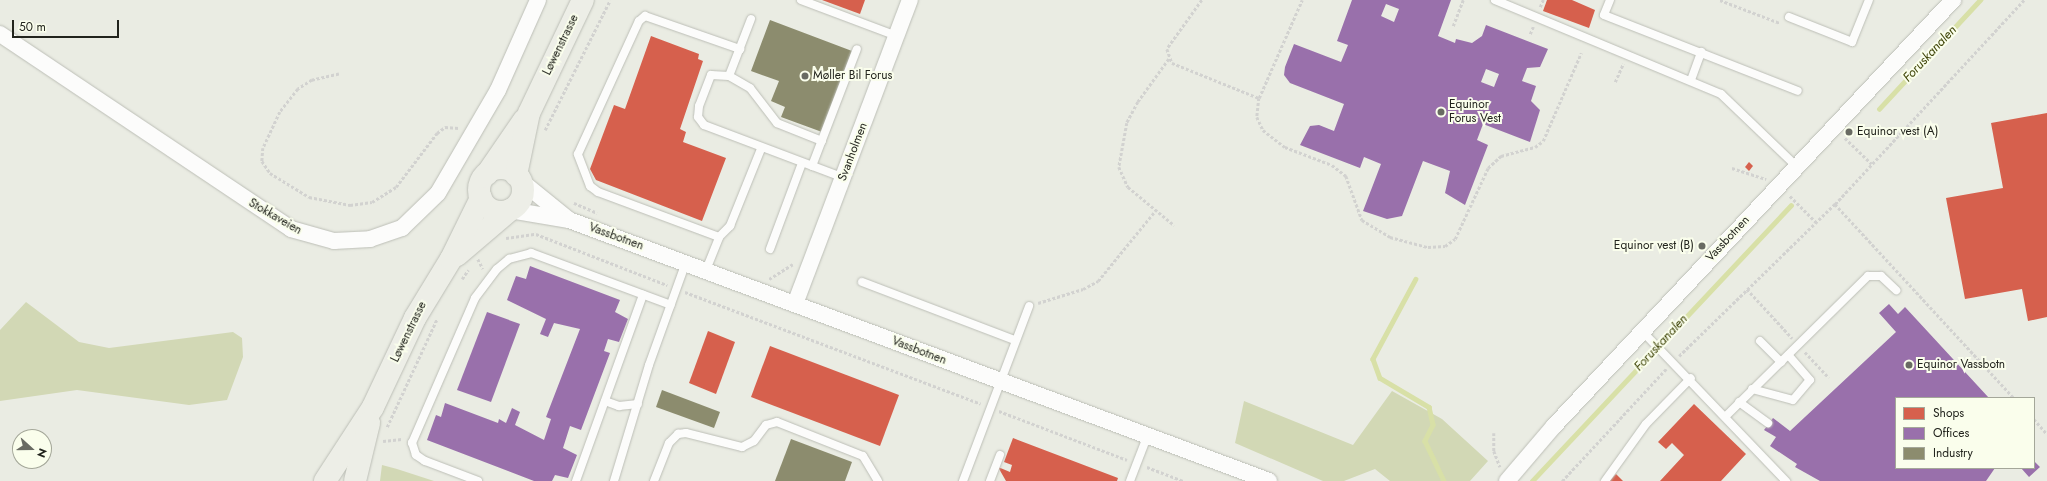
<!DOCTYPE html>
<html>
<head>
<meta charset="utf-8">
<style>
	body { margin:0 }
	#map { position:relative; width:2047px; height:481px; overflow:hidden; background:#eaece3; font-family:Jost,sans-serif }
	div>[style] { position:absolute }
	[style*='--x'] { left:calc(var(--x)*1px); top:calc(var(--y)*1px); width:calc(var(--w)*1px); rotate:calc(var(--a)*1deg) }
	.green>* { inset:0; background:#d2d8b5 }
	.shops>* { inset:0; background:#d6604d }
	.offices>* { inset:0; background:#9970ab }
	.industry>* { inset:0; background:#8c8c6e }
	.stream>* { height:4.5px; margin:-2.25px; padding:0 2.25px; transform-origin:2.25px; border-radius:2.25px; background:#d8e0a7 }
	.path>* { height:2.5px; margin-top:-1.25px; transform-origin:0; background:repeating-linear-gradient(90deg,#d2d2d0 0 3px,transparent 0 5px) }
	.roads { filter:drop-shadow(0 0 1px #bcbeb6) drop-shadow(0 0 1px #bcbeb6) }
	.service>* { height:8px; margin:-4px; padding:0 4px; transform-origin:4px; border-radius:4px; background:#fcfcfb }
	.minor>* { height:16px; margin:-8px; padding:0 8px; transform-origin:8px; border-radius:8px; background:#fcfcfb }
	.secondary>* { height:22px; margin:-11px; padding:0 11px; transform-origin:11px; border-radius:11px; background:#edeee7 }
	.secondary>.ring { margin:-11px; padding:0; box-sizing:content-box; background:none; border:22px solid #edeee7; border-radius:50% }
	.dots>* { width:11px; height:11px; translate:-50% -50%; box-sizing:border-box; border:2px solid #fafeec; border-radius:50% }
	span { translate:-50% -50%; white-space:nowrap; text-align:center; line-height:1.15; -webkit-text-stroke:4px #fafeec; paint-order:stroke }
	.street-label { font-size:12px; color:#22241d }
	.poi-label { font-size:12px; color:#22241d }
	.left { translate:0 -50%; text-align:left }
	.right { translate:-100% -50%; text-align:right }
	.water-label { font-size:13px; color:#3e4407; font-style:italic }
	.legend { position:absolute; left:1895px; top:397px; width:140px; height:72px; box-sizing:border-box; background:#fafeec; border:1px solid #a4a799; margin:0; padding:5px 7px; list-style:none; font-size:12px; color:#22241d }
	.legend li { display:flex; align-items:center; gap:8px; height:20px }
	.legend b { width:20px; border:1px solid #a4a799 }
	.north { position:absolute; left:12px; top:429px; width:40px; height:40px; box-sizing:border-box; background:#fafeec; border:1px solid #a4a799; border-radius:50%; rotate:111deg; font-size:11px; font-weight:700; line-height:16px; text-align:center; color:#22241d }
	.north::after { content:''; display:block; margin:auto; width:14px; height:18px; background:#686a62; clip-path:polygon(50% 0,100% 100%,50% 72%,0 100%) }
	.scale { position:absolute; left:12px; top:20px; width:107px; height:18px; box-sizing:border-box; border:2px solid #22241d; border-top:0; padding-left:5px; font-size:12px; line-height:14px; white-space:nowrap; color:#22241d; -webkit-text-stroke:3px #fafeec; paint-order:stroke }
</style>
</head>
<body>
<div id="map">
	<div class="green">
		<div style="clip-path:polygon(26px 302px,79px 342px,109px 348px,233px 332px,242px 338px,243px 357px,227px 400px,189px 405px,77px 390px,0 401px,0 330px)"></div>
		<div style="clip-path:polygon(1392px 391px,1442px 419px,1488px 461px,1470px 481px,1390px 481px,1375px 469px,1344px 481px,1323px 481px,1235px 443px,1244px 401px,1353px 445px)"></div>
		<div style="clip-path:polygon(382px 465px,397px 469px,434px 481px,380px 481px)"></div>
	</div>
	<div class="shops">
		<div style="clip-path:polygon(822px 0,865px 0,860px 14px)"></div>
		<div style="clip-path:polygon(1547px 0,1572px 0,1595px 10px,1589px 28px,1543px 11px)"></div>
		<div style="clip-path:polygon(651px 36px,699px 54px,698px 59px,703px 61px,680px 129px,686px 132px,683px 142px,726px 158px,702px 221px,596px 180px,590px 169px,614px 105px,625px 109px)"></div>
		<div style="clip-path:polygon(2047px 113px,2047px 317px,2028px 321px,2022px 289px,1965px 299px,1946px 198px,2003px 188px,1991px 123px)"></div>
		<div style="clip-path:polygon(1749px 162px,1753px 166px,1749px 171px,1745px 167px)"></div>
		<div style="clip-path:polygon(708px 331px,735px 342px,716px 394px,689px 383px)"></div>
		<div style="clip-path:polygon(770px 346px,899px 395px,880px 446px,751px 397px)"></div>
		<div style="clip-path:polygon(1694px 404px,1746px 454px,1721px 481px,1660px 481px,1684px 455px,1672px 443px,1666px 449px,1658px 442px)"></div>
		<div style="clip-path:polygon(1013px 438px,1118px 478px,1117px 481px,1006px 481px,998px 467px,1010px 472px,1012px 465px,1004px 462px)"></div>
		<div style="clip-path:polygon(1616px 474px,1623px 481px,1609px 481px)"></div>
	</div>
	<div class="offices">
		<div style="clip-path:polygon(evenodd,1352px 0,1451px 0,1438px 36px,1455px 43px,1456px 39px,1472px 43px,1482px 36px,1486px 25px,1548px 49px,1540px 67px,1527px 68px,1522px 81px,1536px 86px,1531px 101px,1540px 110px,1530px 142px,1483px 124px,1477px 140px,1488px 145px,1465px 205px,1445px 193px,1450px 171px,1423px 161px,1402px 216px,1387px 219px,1363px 211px,1381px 164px,1364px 157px,1360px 168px,1300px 145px,1310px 126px,1319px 125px,1334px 131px,1344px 104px,1290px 83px,1284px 75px,1285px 67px,1294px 44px,1341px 62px,1348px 45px,1337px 41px,1352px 0,1386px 4px,1399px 9px,1394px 22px,1381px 16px,1386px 4px,1352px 0,1486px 69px,1499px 74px,1494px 87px,1481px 82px,1486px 69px)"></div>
		<div style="clip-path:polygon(530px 266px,620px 300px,615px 312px,628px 319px,619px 342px,608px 339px,604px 351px,610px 353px,581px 430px,570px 426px,563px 448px,577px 455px,568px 478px,555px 475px,552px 481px,534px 481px,427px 440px,436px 415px,441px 417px,445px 403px,498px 423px,499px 419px,506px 423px,512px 408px,520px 412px,515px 425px,544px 440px,551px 419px,546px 417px,580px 329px,554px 323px,548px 337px,540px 334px,546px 319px,507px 300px,516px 276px,526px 279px)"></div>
		<div style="clip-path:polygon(1889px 304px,1898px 314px,1905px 307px,1989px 398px,1896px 398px,1896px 468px,1995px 468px,1986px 481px,1820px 481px,1795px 467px,1797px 464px,1770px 446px,1776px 437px,1764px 430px,1773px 418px,1790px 431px,1896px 332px,1879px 313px)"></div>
		<div style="clip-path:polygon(487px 312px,520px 324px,491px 402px,457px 390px)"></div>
		<div style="clip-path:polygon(2034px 461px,2040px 467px,2029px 477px,2021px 468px,2034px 468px)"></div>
	</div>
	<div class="industry">
		<div style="clip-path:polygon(770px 20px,852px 51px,822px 132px,781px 117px,785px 107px,771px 101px,779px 81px,751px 71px)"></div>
		<div style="clip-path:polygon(662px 390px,720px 412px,714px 428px,656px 407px)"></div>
		<div style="clip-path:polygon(791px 439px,852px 462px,845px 481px,775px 481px)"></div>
	</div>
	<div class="stream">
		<div style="--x:1879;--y:109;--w:149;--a:-47.2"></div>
		<div style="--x:1416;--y:279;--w:91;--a:118.3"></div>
		<div style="--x:1373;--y:359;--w:20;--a:70"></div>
		<div style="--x:1380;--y:378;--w:57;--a:30.6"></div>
		<div style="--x:1429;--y:407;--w:18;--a:77"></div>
		<div style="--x:1433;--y:425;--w:18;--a:117"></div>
		<div style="--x:1425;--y:441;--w:44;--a:64.6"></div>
		<div style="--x:1532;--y:481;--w:378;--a:-46.8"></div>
	</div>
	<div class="path">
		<div style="--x:1202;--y:0;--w:60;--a:125.5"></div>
		<div style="--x:1167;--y:49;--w:15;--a:70"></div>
		<div style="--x:1172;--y:63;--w:94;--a:21.9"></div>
		<div style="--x:1259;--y:98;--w:19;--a:96"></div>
		<div style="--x:1257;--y:117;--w:14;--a:65"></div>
		<div style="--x:1263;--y:130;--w:28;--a:38"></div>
		<div style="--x:1285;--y:147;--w:50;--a:21"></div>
		<div style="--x:1332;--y:165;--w:18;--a:38"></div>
		<div style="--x:1346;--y:176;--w:47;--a:70"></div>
		<div style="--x:1362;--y:220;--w:33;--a:31"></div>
		<div style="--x:1390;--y:237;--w:39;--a:15"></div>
		<div style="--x:1428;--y:247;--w:17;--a:-3"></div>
		<div style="--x:1445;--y:246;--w:12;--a:-35"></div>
		<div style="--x:1455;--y:239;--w:78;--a:-65.1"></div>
		<div style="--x:1488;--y:168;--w:18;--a:-43"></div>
		<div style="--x:1501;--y:156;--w:35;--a:-15"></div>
		<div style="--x:1535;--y:147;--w:10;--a:-37"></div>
		<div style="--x:1543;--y:141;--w:96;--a:-66.6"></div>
		<div style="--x:1720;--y:0;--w:64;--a:21"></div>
		<div style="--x:1540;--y:7;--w:8;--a:-67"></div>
		<div style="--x:1453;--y:26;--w:28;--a:-69"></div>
		<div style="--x:1530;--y:34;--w:8;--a:-67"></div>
		<div style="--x:1169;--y:59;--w:53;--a:125.8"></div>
		<div style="--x:1138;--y:102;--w:24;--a:118"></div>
		<div style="--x:1127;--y:123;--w:45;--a:100.3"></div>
		<div style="--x:1119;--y:167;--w:22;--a:66"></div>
		<div style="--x:1128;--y:187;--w:60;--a:39.6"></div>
		<div style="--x:339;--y:74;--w:28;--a:167"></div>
		<div style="--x:312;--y:80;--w:17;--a:147"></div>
		<div style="--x:298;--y:89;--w:29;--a:128"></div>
		<div style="--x:280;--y:112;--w:40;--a:115"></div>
		<div style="--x:263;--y:148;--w:13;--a:94"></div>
		<div style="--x:262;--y:161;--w:14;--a:56"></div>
		<div style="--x:270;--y:173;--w:46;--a:31.6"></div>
		<div style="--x:309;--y:197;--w:42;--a:11"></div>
		<div style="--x:350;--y:205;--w:22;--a:-8"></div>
		<div style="--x:372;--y:202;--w:28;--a:-32"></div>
		<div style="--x:396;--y:187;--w:68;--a:-52.8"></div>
		<div style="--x:437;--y:133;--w:10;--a:-37"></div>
		<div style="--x:445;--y:127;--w:14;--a:4"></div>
		<div style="--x:1615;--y:82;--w:20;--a:-66"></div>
		<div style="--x:1259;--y:98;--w:107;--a:-66.3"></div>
		<div style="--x:545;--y:130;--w:145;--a:-63.4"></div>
		<div style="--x:1845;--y:138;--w:37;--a:44"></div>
		<div style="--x:1732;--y:168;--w:36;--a:18"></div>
		<div style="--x:1790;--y:196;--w:37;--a:45"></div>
		<div style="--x:574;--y:203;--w:25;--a:23"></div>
		<div style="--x:1835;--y:204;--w:264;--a:47.3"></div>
		<div style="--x:506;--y:238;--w:30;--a:-8"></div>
		<div style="--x:536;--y:234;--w:141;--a:21.3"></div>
		<div style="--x:478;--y:259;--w:11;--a:63"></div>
		<div style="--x:462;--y:279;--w:11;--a:-56"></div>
		<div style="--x:769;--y:279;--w:28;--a:-32"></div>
		<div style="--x:1747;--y:289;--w:67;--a:47.4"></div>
		<div style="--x:685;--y:292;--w:316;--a:20.7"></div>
		<div style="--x:1038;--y:303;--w:47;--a:-17.3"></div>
		<div style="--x:1083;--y:289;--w:17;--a:-28"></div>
		<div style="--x:1098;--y:281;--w:92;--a:-50.8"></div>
		<div style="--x:1805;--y:352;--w:35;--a:47"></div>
		<div style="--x:1679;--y:356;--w:218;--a:-44.3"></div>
		<div style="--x:1835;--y:204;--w:278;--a:-47.2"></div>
		<div style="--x:999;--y:411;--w:137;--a:20.9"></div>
		<div style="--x:2034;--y:419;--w:20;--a:49"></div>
		<div style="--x:387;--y:427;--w:119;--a:-65.2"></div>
		<div style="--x:1494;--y:433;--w:18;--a:90"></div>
		<div style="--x:1494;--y:451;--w:17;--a:69"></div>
		<div style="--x:383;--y:441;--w:19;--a:-6"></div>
		<div style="--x:1147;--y:467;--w:40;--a:21"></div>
		<div style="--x:1562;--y:481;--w:153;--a:-47.1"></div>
	</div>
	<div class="roads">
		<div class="service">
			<div style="--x:801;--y:0;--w:103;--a:20.6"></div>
			<div style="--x:1495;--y:0;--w:245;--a:22.6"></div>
			<div style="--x:1721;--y:94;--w:105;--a:43.8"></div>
			<div style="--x:1610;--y:0;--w:16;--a:112"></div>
			<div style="--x:1604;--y:15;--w:208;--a:21.4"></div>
			<div style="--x:1789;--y:17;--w:68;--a:21.6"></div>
			<div style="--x:1852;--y:42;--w:45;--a:-68"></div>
			<div style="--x:729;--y:76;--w:61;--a:-68.9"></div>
			<div style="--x:1691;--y:80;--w:30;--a:-70"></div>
			<div style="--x:822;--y:141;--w:48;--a:-158.2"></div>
			<div style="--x:777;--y:123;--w:44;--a:-127.6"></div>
			<div style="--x:750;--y:88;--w:24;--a:-150"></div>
			<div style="--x:729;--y:76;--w:18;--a:-177"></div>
			<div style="--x:711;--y:75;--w:33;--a:111"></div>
			<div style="--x:699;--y:106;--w:11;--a:95"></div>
			<div style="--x:698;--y:117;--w:10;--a:53"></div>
			<div style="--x:704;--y:125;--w:150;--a:20.7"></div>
			<div style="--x:812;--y:166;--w:125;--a:-69"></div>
			<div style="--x:719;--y:237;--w:129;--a:-159.6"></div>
			<div style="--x:598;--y:192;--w:10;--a:-143"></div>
			<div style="--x:590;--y:186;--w:34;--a:-111"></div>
			<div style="--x:578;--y:154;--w:146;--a:-65.4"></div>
			<div style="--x:639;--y:21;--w:8;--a:-40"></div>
			<div style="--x:645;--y:16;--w:101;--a:19.2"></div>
			<div style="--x:770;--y:249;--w:92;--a:-69.6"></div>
			<div style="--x:706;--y:270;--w:35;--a:-68"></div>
			<div style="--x:719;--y:237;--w:16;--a:-45"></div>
			<div style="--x:730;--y:226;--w:83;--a:-68.1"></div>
			<div style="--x:862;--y:282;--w:164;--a:20.8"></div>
			<div style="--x:1643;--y:332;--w:207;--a:46.2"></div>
			<div style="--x:1760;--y:341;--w:30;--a:45"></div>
			<div style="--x:1752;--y:389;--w:42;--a:15"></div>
			<div style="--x:1793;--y:400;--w:26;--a:-50"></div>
			<div style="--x:1810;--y:380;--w:33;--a:-131"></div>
			<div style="--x:605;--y:401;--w:15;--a:20"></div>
			<div style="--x:619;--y:406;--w:19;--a:-6"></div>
			<div style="--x:1739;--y:402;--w:36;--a:36"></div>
			<div style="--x:1727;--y:415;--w:198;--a:-44.6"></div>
			<div style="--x:1868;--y:276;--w:13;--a:0"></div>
			<div style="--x:1881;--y:276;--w:21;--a:43"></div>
			<div style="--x:478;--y:481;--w:57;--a:-159.3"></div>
			<div style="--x:425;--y:461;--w:11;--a:-146"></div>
			<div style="--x:416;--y:455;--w:13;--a:-108"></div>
			<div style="--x:412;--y:443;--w:158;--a:-66.5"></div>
			<div style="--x:475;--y:298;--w:36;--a:-53"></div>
			<div style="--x:497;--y:269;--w:16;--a:-40"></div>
			<div style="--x:509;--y:259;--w:23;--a:-15"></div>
			<div style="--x:531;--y:253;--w:149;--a:20.4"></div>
			<div style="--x:576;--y:481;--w:198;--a:-70.2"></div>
			<div style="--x:614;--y:481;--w:121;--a:-73.2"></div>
			<div style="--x:649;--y:365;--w:109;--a:-70.2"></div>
			<div style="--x:654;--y:481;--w:41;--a:-68.5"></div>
			<div style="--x:669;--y:443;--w:13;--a:-45"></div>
			<div style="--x:678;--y:434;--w:8;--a:-7"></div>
			<div style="--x:686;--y:433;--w:58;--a:14"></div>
			<div style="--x:742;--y:447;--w:13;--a:-27"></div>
			<div style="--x:754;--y:441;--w:20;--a:-53"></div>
			<div style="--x:766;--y:425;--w:11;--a:-15"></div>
			<div style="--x:777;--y:422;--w:92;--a:21.6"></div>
			<div style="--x:863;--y:456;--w:29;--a:59"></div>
			<div style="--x:963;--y:481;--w:187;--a:-69.3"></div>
			<div style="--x:990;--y:481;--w:28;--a:-69"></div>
			<div style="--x:1130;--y:481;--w:47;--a:-68.9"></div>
			<div style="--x:1605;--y:481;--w:70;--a:-54.3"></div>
			<div style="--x:1646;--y:424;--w:64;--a:-45.6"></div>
		</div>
		<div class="minor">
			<div style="--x:0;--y:34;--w:350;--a:33.8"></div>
			<div style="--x:291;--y:229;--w:45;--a:15.6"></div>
			<div style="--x:334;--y:241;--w:36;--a:-3"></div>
			<div style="--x:370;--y:239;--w:34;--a:-19"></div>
			<div style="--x:402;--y:228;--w:50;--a:-44.2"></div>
			<div style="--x:438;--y:193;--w:119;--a:-59.8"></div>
			<div style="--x:498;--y:90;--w:98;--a:-66"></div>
			<div style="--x:510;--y:210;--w:60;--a:9.6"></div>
			<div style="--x:569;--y:220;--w:62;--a:-140.9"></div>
			<div style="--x:569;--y:220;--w:747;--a:20.45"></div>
			<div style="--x:795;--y:304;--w:325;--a:-69.3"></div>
			<div style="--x:1507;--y:481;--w:72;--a:-49.5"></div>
			<div style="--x:1554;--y:426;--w:584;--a:-46.87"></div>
		</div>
		<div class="secondary">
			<div class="ring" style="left:479px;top:168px;width:22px;height:22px"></div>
			<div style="--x:487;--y:174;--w:65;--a:-55.6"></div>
			<div style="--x:516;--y:175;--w:63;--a:-78.2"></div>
			<div style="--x:529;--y:113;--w:125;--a:-64.5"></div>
			<div style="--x:457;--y:255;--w:70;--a:-40.3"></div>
			<div style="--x:325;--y:481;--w:88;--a:-57"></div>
			<div style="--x:373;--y:407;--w:98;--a:-64.7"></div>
			<div style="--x:415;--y:318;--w:69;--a:-58.6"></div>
			<div style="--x:451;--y:259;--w:68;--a:-63.8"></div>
			<div style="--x:355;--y:481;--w:60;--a:-76.4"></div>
		</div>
	</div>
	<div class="dots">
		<div style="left:805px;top:76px;background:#686a62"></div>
		<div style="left:1441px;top:112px;background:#686a62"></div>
		<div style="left:1849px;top:132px;background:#686a62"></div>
		<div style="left:1702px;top:246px;background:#686a62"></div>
		<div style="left:1909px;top:365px;background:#686a62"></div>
	</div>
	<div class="street-label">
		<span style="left:561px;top:45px;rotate:-64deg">Løwenstrasse</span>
		<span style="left:853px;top:152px;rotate:-69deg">Svanholmen</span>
		<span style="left:275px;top:217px;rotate:30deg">Stokkaveien</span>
		<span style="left:616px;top:237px;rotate:20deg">Vassbotnen</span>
		<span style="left:1728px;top:239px;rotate:-47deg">Vassbotnen</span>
		<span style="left:409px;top:332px;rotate:-64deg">Løwenstrasse</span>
		<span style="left:919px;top:351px;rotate:21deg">Vassbotnen</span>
	</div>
	<div class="poi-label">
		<span class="left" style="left:813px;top:76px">Møller Bil Forus</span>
		<span class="left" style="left:1449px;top:112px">Equinor<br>Forus Vest</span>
		<span class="left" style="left:1857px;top:132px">Equinor vest (A)</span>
		<span class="right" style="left:1694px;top:246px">Equinor vest (B)</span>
		<span class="left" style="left:1917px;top:365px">Equinor Vassbotn</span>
	</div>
	<div class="water-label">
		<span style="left:1930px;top:54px;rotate:-47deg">Foruskanalen</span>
		<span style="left:1661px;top:343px;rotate:-47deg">Foruskanalen</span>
	</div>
	<ul class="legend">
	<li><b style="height:11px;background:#d6604d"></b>Shops</li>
	<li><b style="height:11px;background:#9970ab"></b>Offices</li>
	<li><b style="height:11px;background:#8c8c6e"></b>Industry</li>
	</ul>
	<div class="north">N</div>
	<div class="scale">50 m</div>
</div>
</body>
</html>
